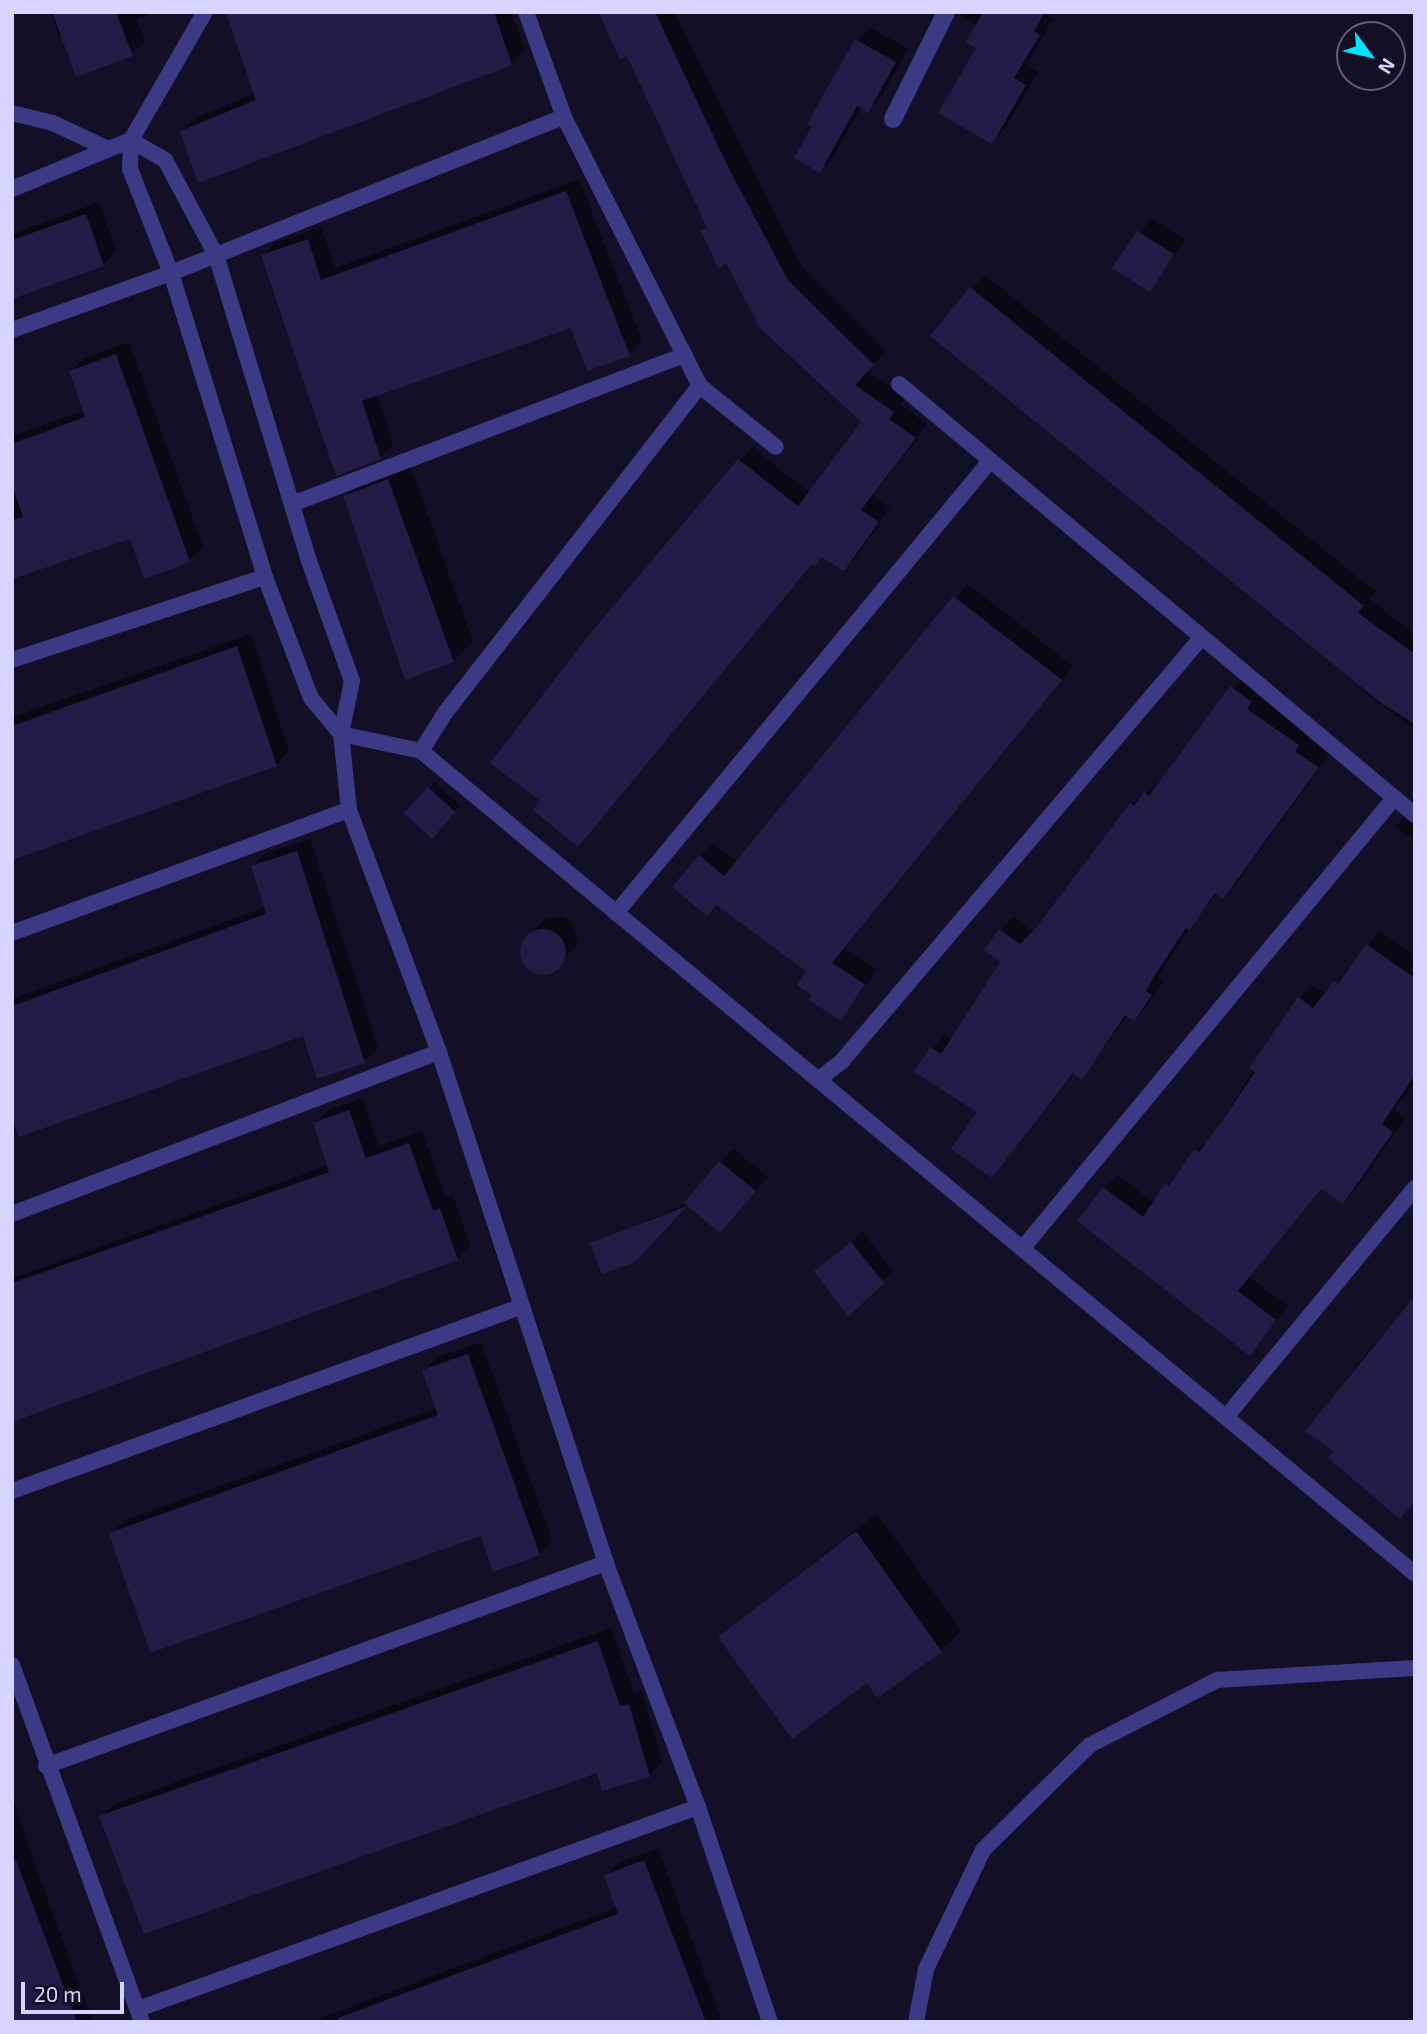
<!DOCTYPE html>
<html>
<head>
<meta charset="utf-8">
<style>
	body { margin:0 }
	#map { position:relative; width:1427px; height:2034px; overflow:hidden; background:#130f26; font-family:"Exo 2",sans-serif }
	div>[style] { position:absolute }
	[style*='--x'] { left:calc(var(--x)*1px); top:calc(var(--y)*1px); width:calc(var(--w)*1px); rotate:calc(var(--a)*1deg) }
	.shadow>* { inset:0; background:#0007 }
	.building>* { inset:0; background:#241b47 }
	.round { border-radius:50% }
	.service>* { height:16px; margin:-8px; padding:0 8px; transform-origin:8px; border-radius:8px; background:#3d3a85 }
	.minor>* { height:18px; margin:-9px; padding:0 9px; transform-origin:9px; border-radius:9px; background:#3d3a85 }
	span { translate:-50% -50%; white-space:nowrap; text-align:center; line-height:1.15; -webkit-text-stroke:5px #130f26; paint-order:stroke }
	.frame { position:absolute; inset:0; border:14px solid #d9d4ff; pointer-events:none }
	.north { position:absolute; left:1336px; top:21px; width:70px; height:70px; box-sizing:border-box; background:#130f26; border:2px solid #625e7d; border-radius:50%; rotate:123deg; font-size:19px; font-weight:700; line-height:28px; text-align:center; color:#d9d4ff }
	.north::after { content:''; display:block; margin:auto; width:24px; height:32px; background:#00e5ff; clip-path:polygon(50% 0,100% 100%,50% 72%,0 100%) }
	.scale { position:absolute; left:21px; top:1982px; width:103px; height:32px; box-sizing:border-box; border:4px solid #d9d4ff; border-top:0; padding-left:9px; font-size:21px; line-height:24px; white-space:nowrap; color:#d9d4ff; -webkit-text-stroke:5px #130f26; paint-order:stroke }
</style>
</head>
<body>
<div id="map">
	<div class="shadow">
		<div style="clip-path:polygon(50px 12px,156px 12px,137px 19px,145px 41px,132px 54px,59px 36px)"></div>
		<div style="clip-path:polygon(276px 12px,511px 12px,525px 50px,511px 64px,182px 131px,195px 118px,256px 93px)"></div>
		<div style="clip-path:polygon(596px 12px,674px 12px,801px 266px,886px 351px,867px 371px,906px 398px,900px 405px,928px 424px,873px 496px,890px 508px,857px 556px,843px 569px,823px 556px,813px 562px,578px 844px,739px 461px,752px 447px,810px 493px,864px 422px,703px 231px,708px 226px,628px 53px,621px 57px)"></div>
		<div style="clip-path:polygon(957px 12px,1042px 12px,1053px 19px,1026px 65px,1038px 72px,1005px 128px,991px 141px,977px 26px)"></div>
		<div style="clip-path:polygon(870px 27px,908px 49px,881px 97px,867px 111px,861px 107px,833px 157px,820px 171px,857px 40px)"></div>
		<div style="clip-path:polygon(579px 179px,642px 341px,629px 354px,572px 326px,377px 394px,393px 444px,380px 458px,263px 255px,277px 242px,321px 227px,335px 268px)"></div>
		<div style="clip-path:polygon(99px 202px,116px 251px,103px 265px,12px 298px,12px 234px)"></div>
		<div style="clip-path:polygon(1151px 218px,1185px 240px,1149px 290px,1115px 268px)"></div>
		<div style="clip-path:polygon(985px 275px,1376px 592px,1370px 599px,1415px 635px,1415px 729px,1361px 690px,1363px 687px,972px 288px)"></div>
		<div style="clip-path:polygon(129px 342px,203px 547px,189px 560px,145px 576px,131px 537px,12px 579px,12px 436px,85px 410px,71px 372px,84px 358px)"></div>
		<div style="clip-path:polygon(408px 460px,473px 641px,453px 661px,345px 496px,365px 476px)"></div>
		<div style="clip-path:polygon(968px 584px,1073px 666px,844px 949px,877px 970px,841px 1019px,814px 994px,808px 971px,700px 856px,713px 843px,737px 862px)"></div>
		<div style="clip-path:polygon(251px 634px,289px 751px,276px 765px,12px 856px,12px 717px)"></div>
		<div style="clip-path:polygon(1245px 674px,1264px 688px,1259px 695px,1311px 732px,1307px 738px,1330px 753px,1236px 884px,1222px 897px,1217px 893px,1188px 929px,1158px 977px,1164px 981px,1147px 1006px,1134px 1019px,1128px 1015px,1082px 1077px,1075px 1072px,992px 1176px,979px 1111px,916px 1071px,944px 1034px,952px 1039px,1003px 962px,1000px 930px,1013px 917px,1034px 932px,1131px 804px,1161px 782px)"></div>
		<div style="clip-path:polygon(435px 782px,460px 805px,438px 830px,406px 813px)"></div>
		<div style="clip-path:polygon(1415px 804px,1415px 838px,1413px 840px,1395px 827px)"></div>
		<div style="clip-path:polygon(310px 839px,378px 1048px,364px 1061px,304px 1034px,12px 1132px,12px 999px,266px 907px,253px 866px,266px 853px)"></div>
		<div style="clip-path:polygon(562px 916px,571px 920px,578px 939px,575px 949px,544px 973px,527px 966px,521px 949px,531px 934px,544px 920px)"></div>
		<div style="clip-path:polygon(1380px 931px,1415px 956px,1415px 1081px,1394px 1110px,1405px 1118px,1356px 1189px,1343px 1202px,1322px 1187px,1249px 1277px,1288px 1306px,1250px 1353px,1104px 1188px,1117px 1175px,1155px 1203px,1196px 1150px,1211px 1138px,1299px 998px,1312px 985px,1326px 994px)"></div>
		<div style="clip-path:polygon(362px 1098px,379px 1146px,422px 1131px,446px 1199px,453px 1196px,470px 1246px,457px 1259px,12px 1421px,12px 1278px,329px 1165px,315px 1124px,328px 1110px)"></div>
		<div style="clip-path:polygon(733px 1149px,768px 1177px,720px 1231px,687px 1204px,634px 1260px,592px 1244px,685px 1204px)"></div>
		<div style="clip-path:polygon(863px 1232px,893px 1271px,882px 1282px,816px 1271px)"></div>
		<div style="clip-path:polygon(1415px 1301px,1415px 1502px,1400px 1517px,1336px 1451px,1307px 1431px,1368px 1351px)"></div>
		<div style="clip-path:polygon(481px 1342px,552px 1541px,539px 1554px,482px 1534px,111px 1533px,125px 1520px,437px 1408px,424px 1371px,437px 1357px)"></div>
		<div style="clip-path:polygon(877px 1513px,961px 1631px,941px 1650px,878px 1695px,867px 1680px,720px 1637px)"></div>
		<div style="clip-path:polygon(611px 1628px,634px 1694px,642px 1691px,662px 1763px,649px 1776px,598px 1770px,101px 1817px,114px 1804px)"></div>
		<div style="clip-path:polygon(12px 1795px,41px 1882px,93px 2022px,15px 2022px,12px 2014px)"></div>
		<div style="clip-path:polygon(658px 1848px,722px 2022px,310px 2022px,618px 1907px,606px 1875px,619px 1862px)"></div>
	</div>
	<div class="building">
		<div style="clip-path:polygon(52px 12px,116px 12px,133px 56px,76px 77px)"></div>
		<div style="clip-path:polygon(226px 12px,494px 12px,512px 65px,198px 183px,180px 131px,256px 100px)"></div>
		<div style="clip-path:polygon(598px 12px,655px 12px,728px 167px,788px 280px,874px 365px,855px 385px,894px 412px,889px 419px,916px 438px,861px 510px,879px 522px,844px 571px,821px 557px,815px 566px,812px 564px,578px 847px,533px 810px,540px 801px,490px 763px,593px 630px,738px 459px,798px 506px,861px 422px,760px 328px,726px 263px,718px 268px,701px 231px,707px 228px,627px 56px,620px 59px)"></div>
		<div style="clip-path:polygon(983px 12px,1045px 12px,1034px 31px,1040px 35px,1014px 78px,1026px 85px,992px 144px,938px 113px,976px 48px,966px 42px)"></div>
		<div style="clip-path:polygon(855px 39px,896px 62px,868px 113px,857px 106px,820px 173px,794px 158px,812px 126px,807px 124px)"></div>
		<div style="clip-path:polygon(566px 191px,630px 356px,587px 371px,571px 328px,362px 401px,381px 459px,336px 476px,261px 255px,308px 239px,321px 280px)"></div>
		<div style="clip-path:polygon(86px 214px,104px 266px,12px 299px,12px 240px)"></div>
		<div style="clip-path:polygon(1137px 231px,1174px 254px,1150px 292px,1112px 268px)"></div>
		<div style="clip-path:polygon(970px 287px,1364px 606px,1358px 613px,1415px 654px,1415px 724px,1381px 703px,930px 336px)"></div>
		<div style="clip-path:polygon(116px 354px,190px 562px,144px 579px,130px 539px,12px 579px,12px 520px,23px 517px,12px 485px,12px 444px,85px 417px,69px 371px)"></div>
		<div style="clip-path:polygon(388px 479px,454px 662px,405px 680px,343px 496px)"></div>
		<div style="clip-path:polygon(953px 596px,1062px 680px,832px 963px,865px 984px,841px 1021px,809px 1000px,812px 995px,797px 985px,806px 971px,716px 905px,707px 916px,672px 887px,699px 855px,724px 876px)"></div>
		<div style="clip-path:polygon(237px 646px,277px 766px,12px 860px,12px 726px)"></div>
		<div style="clip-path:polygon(1230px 686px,1252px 702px,1247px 709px,1299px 745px,1295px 752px,1319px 767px,1223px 899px,1215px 893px,1189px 931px,1186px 928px,1155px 975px,1146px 991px,1152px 995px,1134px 1021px,1125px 1015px,1082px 1080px,1073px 1073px,992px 1178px,951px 1149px,977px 1112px,914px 1072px,930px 1047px,941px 1054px,1000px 962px,984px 950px,999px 929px,1020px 944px,1036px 928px,1130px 803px,1134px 806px,1144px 792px,1149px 796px)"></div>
		<div style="clip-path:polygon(428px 787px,455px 812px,432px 839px,404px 813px)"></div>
		<div style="clip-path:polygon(297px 851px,365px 1063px,317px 1079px,303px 1036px,19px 1137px,12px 1119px,12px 1006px,266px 914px,251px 866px)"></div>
		<div class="round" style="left:520px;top:929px;width:46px;height:46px"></div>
		<div style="clip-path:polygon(1366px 944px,1415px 978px,1415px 1075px,1382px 1124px,1393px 1132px,1343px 1204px,1321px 1189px,1238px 1291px,1276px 1320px,1250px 1356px,1077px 1221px,1103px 1187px,1143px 1217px,1165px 1183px,1169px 1186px,1194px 1149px,1199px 1152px,1225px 1117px,1255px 1072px,1249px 1068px,1298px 997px,1313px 1008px,1334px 981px,1338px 984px)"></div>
		<div style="clip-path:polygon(349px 1110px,366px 1158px,409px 1143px,433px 1211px,440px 1208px,458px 1260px,12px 1422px,12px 1283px,329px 1172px,313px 1123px)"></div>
		<div style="clip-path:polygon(719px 1161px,756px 1191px,720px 1233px,684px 1203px)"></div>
		<div style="clip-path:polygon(687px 1206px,635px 1262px,602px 1274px,590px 1243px)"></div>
		<div style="clip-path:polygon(851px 1242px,884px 1283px,848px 1317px,814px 1271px)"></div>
		<div style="clip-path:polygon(1415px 1296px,1415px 1501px,1400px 1519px,1328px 1458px,1333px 1451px,1305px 1431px)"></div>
		<div style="clip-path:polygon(468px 1354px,540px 1555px,493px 1572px,481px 1536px,150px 1653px,109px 1533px,438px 1415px,422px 1370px)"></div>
		<div style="clip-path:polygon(856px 1531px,942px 1652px,877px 1698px,867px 1683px,792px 1739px,718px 1637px)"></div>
		<div style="clip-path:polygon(598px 1641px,620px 1706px,629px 1704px,650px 1777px,602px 1791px,597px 1773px,144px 1934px,99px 1816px)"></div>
		<div style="clip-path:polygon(12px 1860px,16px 1860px,77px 2022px,12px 2022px)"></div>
		<div style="clip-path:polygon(644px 1860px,706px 2022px,338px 2022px,338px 2018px,618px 1914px,604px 1875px)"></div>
	</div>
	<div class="service">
		<div style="--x:526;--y:12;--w:112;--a:70.1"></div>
		<div style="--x:564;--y:117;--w:301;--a:63.2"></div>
		<div style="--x:700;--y:386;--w:97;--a:38.8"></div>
		<div style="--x:12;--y:113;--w:42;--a:13.7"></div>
		<div style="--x:53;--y:123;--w:59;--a:25.3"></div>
		<div style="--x:12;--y:189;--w:129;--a:-22.4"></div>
		<div style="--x:131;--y:140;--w:148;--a:-60"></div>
		<div style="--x:12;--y:330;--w:169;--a:-19.7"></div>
		<div style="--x:171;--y:273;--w:423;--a:-21.7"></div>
		<div style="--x:899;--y:384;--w:672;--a:39.87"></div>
		<div style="--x:292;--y:504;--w:420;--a:-20.8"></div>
		<div style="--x:12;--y:660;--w:266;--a:-18.2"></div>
		<div style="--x:421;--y:751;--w:45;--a:-57.7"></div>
		<div style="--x:445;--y:713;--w:415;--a:-52.1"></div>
		<div style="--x:616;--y:913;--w:587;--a:-50.39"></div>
		<div style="--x:12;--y:933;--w:359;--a:-20.1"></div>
		<div style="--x:818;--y:1080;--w:31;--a:-38"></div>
		<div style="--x:842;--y:1061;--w:556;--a:-49.67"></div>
		<div style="--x:12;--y:1214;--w:457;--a:-20.8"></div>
		<div style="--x:1022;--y:1249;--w:585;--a:-50.48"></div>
		<div style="--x:1226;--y:1417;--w:297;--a:-50.5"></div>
		<div style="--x:12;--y:1491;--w:540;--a:-19.91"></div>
		<div style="--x:12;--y:1665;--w:380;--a:70"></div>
		<div style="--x:46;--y:1766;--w:596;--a:-19.93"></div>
		<div style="--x:138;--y:2009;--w:595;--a:-19.84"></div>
		<div style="--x:770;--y:2022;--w:227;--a:-108.5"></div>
		<div style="--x:698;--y:1807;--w:261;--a:-110.7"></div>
		<div style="--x:606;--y:1563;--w:538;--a:-108.1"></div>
		<div style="--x:439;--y:1052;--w:258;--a:-110.4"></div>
		<div style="--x:349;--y:810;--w:76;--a:-96"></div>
		<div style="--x:341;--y:734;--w:54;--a:-78.3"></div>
		<div style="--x:352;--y:681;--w:127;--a:-109.7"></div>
		<div style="--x:309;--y:561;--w:320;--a:-106.9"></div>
		<div style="--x:216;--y:255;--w:108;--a:-118.2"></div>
		<div style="--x:165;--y:160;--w:39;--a:-150"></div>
		<div style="--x:131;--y:140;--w:29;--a:92"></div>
		<div style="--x:130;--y:169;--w:112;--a:68.5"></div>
		<div style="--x:171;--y:273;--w:318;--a:72.8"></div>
		<div style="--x:265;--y:577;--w:129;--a:69.2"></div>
		<div style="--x:311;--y:698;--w:47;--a:50.2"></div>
		<div style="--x:341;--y:734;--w:82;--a:12"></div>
		<div style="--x:421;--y:751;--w:1290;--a:39.62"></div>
		<div style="--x:916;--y:2022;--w:54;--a:-79.3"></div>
		<div style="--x:926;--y:1969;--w:132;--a:-64.4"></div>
		<div style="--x:983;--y:1850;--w:150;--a:-44.5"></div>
		<div style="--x:1090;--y:1745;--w:143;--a:-27.1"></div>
		<div style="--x:1217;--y:1680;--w:198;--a:-3.5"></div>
	</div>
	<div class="minor">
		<div style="--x:893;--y:119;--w:119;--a:-63.6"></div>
	</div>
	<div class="frame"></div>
	<div class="north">N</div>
	<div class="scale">20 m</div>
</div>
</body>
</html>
